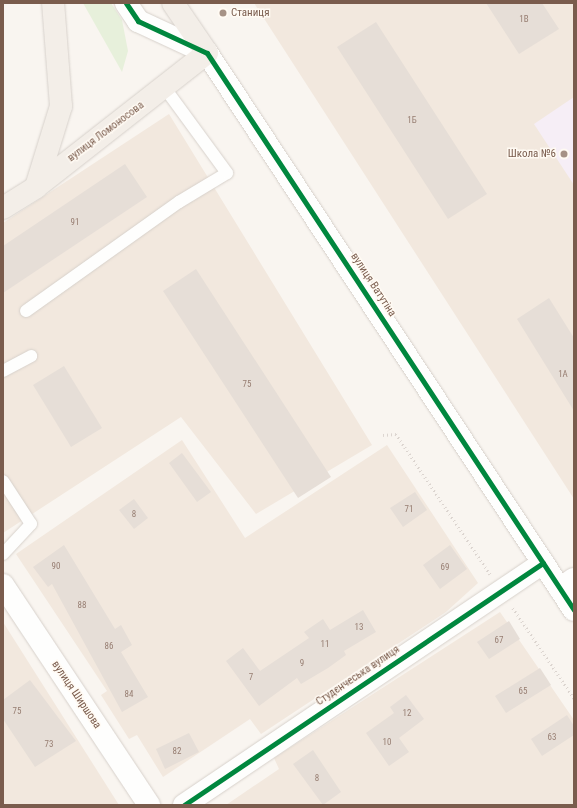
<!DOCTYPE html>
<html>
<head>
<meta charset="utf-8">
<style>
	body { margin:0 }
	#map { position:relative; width:577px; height:808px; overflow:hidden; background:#f9f5f0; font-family:"Roboto Condensed",sans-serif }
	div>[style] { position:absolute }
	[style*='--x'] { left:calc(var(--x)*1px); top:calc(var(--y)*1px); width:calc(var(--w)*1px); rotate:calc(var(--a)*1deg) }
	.residential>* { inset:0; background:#f2e8de }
	.education>* { inset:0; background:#f6eef6 }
	.green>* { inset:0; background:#e7f0db }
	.building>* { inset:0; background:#e6ded7 }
	.path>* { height:2.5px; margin-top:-1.25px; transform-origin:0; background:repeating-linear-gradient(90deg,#dcd5d0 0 1px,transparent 0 4px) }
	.roads { filter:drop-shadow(0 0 1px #d7d1cb) drop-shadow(0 0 1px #d7d1cb) }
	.lane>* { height:12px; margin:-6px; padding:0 6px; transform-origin:6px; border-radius:6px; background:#fefefd }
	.street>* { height:22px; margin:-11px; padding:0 11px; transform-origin:11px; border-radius:11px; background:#fefefd }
	.secondary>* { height:22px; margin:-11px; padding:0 11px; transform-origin:11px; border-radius:11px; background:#fefefd }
	.primary>* { height:22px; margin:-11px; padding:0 11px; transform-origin:11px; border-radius:11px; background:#f3eee8 }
	.cycleway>* { height:5px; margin:-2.5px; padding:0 2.5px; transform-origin:2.5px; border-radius:2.5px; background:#00873e }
	.dots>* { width:11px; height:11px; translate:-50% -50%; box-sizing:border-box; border:2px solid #fffaf3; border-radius:50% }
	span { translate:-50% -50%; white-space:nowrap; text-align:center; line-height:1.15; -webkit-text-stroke:3px #fffaf3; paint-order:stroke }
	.number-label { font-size:9px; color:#977e72 }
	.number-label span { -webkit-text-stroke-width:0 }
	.poi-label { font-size:11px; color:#7a5c4d }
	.left { translate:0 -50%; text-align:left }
	.right { translate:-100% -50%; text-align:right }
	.street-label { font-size:11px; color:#7a5c4d }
	.frame { position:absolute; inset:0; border:4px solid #7a5c4d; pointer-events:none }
</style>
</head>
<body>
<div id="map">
	<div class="residential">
		<div style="clip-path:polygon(254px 3px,574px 3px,574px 499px)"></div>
		<div style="clip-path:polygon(169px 114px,372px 445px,256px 514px,181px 417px,3px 533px,3px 223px)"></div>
		<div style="clip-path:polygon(182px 440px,245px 538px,387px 445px,478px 583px,446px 612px,261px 734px,250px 719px,163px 777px,137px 735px,129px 739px,101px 695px,107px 691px,16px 554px)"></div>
		<div style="clip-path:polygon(500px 612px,574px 720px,574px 805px,226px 805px,279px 769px,274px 758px)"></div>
		<div style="clip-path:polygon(3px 622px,119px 805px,3px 805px)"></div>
	</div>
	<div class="education">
		<div style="clip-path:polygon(574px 97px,574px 185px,534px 124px)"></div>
	</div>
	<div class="green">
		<div style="clip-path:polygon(83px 3px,111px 3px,122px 20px,128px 51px,122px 72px)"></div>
	</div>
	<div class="building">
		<div style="clip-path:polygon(486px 3px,542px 3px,559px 29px,519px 54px)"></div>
		<div style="clip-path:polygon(376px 22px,487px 194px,448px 219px,337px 47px)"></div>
		<div style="clip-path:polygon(125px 164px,147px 197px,3px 293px,3px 246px)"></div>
		<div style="clip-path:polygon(196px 269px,331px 477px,298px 498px,163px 291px)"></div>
		<div style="clip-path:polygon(549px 298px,574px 338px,574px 411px,517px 319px)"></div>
		<div style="clip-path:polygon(64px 366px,102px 428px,71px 447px,33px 385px)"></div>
		<div style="clip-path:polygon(182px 453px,211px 492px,197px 502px,169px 463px)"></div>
		<div style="clip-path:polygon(415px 492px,427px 510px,403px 527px,390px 508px)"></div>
		<div style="clip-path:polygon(134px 499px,148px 518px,134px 529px,119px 510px)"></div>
		<div style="clip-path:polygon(64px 545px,115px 629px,121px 625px,132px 645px,121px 652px,148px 697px,122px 712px,52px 584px,48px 587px,33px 567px)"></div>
		<div style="clip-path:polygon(450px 545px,467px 569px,440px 589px,423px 565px)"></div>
		<div style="clip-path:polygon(363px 610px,376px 632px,344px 651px,346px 655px,328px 668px,301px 684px,297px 678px,259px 706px,226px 661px,243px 648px,260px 671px,309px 638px,304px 632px,323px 619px,330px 630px)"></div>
		<div style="clip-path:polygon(509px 621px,520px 639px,489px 659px,477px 642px)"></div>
		<div style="clip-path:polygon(540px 668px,551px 685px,506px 713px,495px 696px)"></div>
		<div style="clip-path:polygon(30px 680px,76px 741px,35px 767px,3px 719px,3px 700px)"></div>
		<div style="clip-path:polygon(406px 695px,424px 719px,399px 738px,409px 752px,389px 766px,366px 733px,394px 713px,390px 707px)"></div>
		<div style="clip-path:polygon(567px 715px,574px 726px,574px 735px,542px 756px,531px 739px)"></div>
		<div style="clip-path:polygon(189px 733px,199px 752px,165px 769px,156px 749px)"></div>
		<div style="clip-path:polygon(313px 750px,341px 792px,323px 805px,293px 764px)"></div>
	</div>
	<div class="path">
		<div style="--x:383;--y:435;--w:13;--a:-4"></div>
		<div style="--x:396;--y:434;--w:169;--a:56.1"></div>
		<div style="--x:513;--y:608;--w:109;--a:55.9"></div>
	</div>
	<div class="roads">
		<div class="lane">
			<div style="--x:26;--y:311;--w:188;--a:-35.5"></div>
			<div style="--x:179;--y:202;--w:56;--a:-31.1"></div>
			<div style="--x:227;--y:173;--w:107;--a:-126.2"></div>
			<div style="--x:3;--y:371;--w:32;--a:-28"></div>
			<div style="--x:3;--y:481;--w:51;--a:56.9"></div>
			<div style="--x:31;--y:524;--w:41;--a:133"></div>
		</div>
		<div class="street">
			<div style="--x:3;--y:585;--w:264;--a:56.4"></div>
			<div style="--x:560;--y:589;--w:17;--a:-36"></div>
			<div style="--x:184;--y:805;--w:433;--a:-34"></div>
		</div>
		<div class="secondary">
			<div style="--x:126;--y:3;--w:22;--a:56"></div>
			<div style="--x:138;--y:21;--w:76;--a:24.9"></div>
			<div style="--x:207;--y:53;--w:667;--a:56.62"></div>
		</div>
		<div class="primary">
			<div style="--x:36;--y:187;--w:85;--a:-72.8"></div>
			<div style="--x:61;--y:106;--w:103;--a:-94.4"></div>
			<div style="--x:3;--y:208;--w:39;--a:-32"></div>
			<div style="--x:36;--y:187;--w:217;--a:-38.1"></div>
			<div style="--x:207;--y:53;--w:60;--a:-124.2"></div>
		</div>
	</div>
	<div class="cycleway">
		<div style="--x:126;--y:3;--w:22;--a:56"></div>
		<div style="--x:138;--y:21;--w:76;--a:24.9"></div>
		<div style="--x:207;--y:53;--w:667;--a:56.62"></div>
		<div style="--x:184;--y:805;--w:433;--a:-34"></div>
	</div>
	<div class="dots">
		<div style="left:223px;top:13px;background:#a69286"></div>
		<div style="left:564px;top:154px;background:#a69286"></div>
	</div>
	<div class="number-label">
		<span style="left:524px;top:19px">1В</span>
		<span style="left:412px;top:120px">1Б</span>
		<span style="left:75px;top:222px">91</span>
		<span style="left:563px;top:374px">1А</span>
		<span style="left:247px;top:384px">75</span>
		<span style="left:409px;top:509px">71</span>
		<span style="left:134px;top:514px">8</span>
		<span style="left:56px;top:566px">90</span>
		<span style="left:445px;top:567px">69</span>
		<span style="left:82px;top:605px">88</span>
		<span style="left:359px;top:627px">13</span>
		<span style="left:499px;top:640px">67</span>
		<span style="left:325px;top:644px">11</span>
		<span style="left:109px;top:646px">86</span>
		<span style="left:302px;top:663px">9</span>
		<span style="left:251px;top:677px">7</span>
		<span style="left:523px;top:691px">65</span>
		<span style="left:129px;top:694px">84</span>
		<span style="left:17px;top:711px">75</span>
		<span style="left:407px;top:713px">12</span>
		<span style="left:552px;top:737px">63</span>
		<span style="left:387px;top:742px">10</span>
		<span style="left:49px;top:744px">73</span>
		<span style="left:177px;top:751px">82</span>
		<span style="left:317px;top:778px">8</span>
	</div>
	<div class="poi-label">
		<span class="left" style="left:231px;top:13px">Станиця</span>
		<span class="right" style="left:556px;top:154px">Школа №6</span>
	</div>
	<div class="street-label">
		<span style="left:106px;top:132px;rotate:-37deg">вулиця Ломоносова</span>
		<span style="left:373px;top:285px;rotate:57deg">вулиця Ватутіна</span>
		<span style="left:358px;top:676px;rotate:-34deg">Студєнчеська вулиця</span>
		<span style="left:76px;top:695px;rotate:56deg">вулиця Ширшова</span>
	</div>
	<div class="frame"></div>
</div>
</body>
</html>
